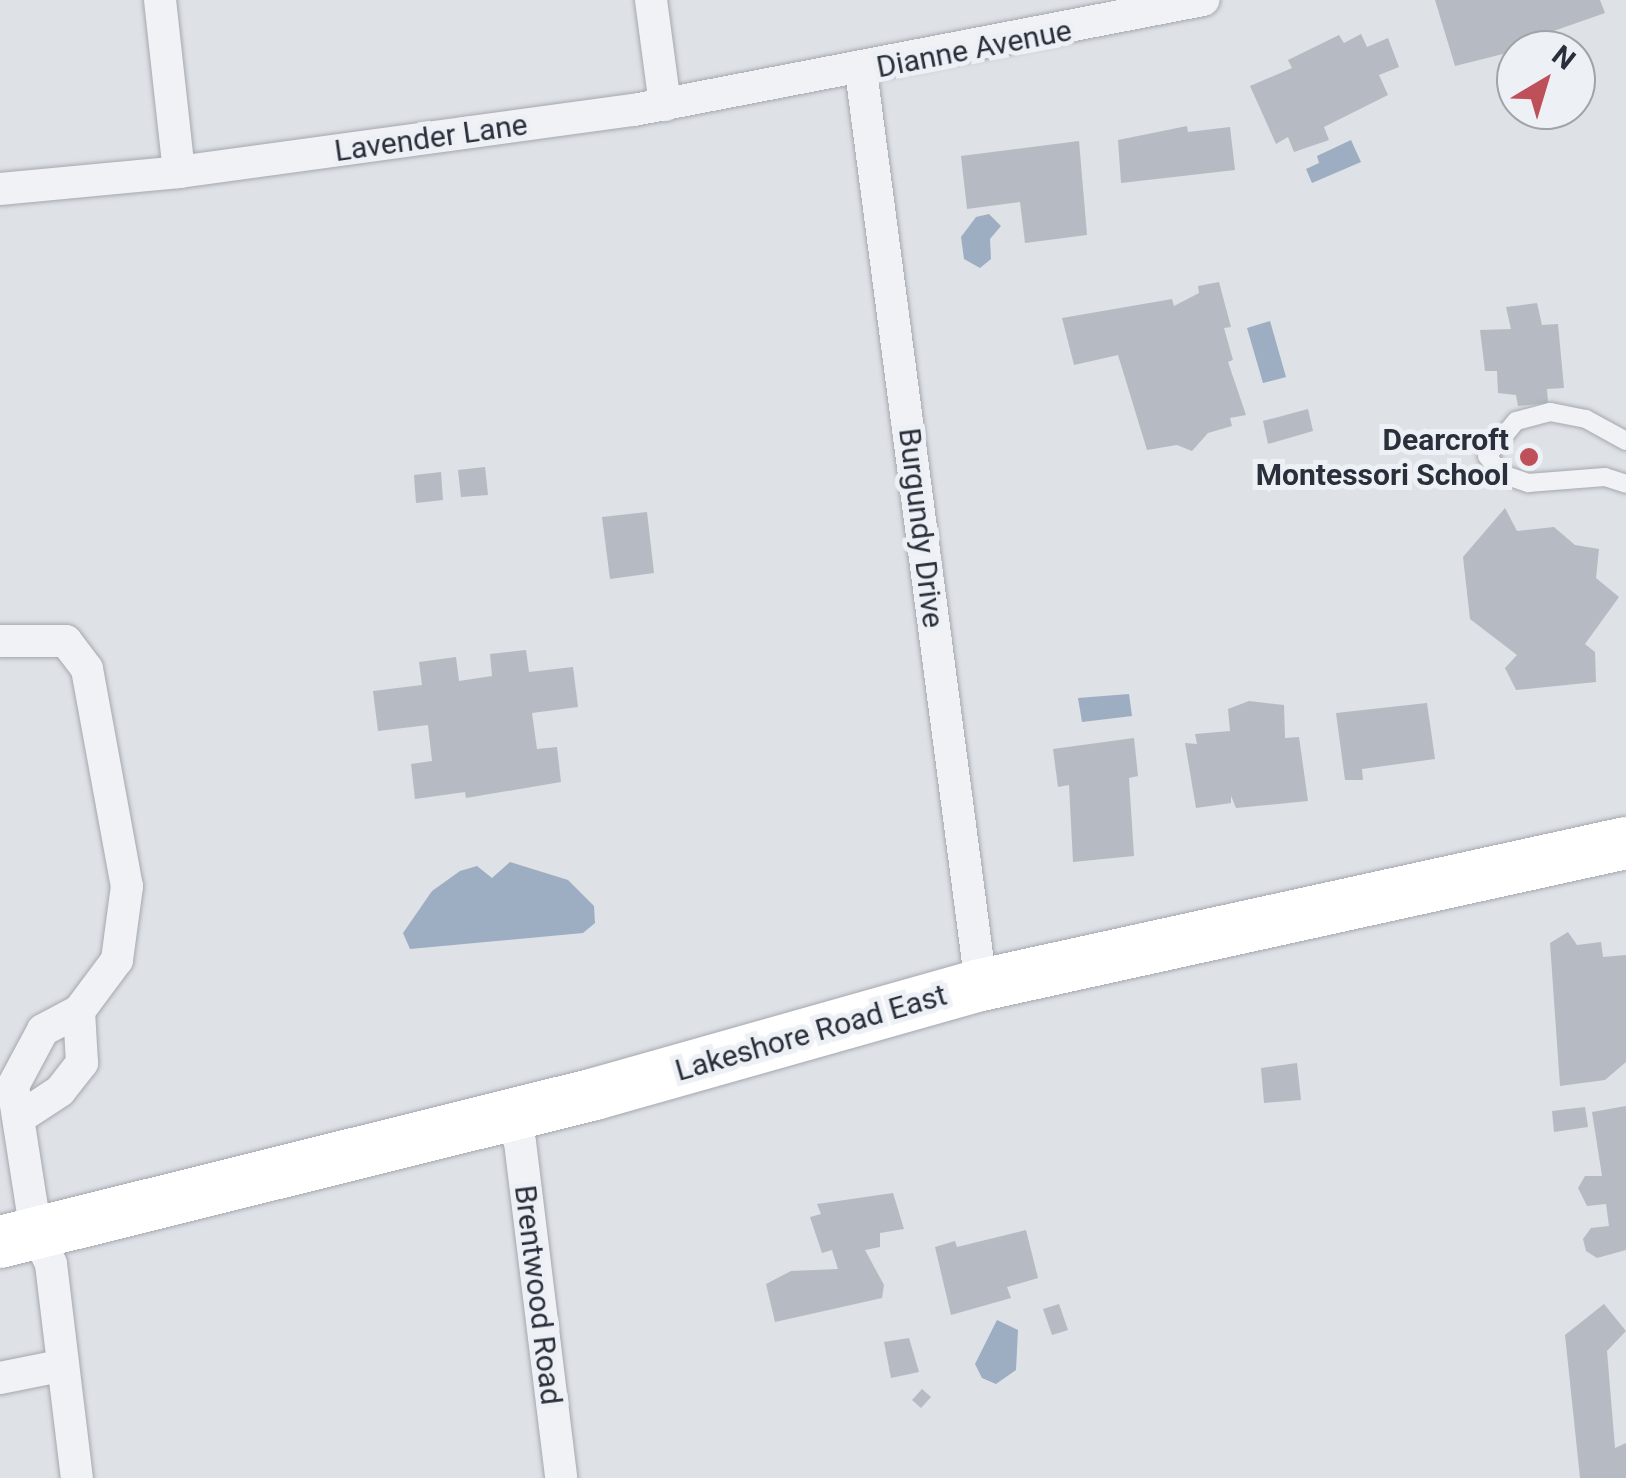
<!DOCTYPE html>
<html>
<head>
<meta charset="utf-8">
<style>
	body { margin:0 }
	#map { position:relative; width:1626px; height:1478px; overflow:hidden; background:#dee1e6; font-family:Roboto,sans-serif }
	div>[style] { position:absolute }
	[style*='--x'] { left:calc(var(--x)*1px); top:calc(var(--y)*1px); width:calc(var(--w)*1px); rotate:calc(var(--a)*1deg) }
	.water>* { inset:0; background:#9dadc2 }
	.building>* { inset:0; background:#b6bac2 }
	.roads { filter:drop-shadow(0 0 2px #a4a8af) drop-shadow(0 0 2px #a4a8af) }
	.lane>* { height:18px; margin:-9px; padding:0 9px; transform-origin:9px; border-radius:9px; background:#f1f2f5 }
	.street>* { height:32px; margin:-16px; padding:0 16px; transform-origin:16px; border-radius:16px; background:#f1f2f5 }
	.primary>* { height:52px; margin:-26px; padding:0 26px; transform-origin:26px; border-radius:26px; background:#fff }
	.dots>* { width:28px; height:28px; translate:-50% -50%; box-sizing:border-box; border:5px solid #edf0f4; border-radius:50% }
	span { translate:-50% -50%; white-space:nowrap; text-align:center; line-height:1.15; -webkit-text-stroke:10px #edf0f4; paint-order:stroke }
	.street-label { font-size:30px; color:#292f3b }
	.poi-label { font-size:30px; color:#292f3b; font-weight:700 }
	.right { translate:-100% -50%; text-align:right }
	.north { position:absolute; left:1496px; top:30px; width:100px; height:100px; box-sizing:border-box; background:#edf0f4; border:2px solid #9fa3aa; border-radius:50%; rotate:38deg; font-size:28px; font-weight:700; line-height:40px; text-align:center; color:#292f3b }
	.north::after { content:''; display:block; margin:auto; width:35px; height:45px; background:#be505a; clip-path:polygon(50% 0,100% 100%,50% 72%,0 100%) }
</style>
</head>
<body>
<div id="map">
	<div class="water">
		<div style="clip-path:polygon(1351px 140px,1361px 162px,1312px 183px,1306px 169px,1319px 163px,1317px 156px)"></div>
		<div style="clip-path:polygon(989px 214px,1001px 226px,990px 239px,991px 259px,980px 268px,964px 259px,961px 237px,976px 217px)"></div>
		<div style="clip-path:polygon(1270px 321px,1286px 377px,1263px 383px,1247px 328px)"></div>
		<div style="clip-path:polygon(1129px 694px,1132px 716px,1082px 722px,1078px 698px)"></div>
		<div style="clip-path:polygon(510px 862px,568px 880px,594px 906px,595px 923px,583px 933px,410px 949px,403px 933px,432px 891px,460px 871px,477px 866px,492px 878px)"></div>
		<div style="clip-path:polygon(997px 1320px,1018px 1330px,1016px 1370px,996px 1384px,982px 1378px,975px 1364px)"></div>
	</div>
	<div class="building">
		<div style="clip-path:polygon(1435px 0,1600px 0,1605px 13px,1525px 41px,1527px 48px,1455px 66px)"></div>
		<div style="clip-path:polygon(1361px 34px,1367px 47px,1388px 38px,1399px 67px,1379px 75px,1388px 95px,1324px 127px,1329px 140px,1294px 152px,1288px 137px,1276px 144px,1250px 86px,1292px 68px,1288px 60px,1339px 35px,1344px 43px)"></div>
		<div style="clip-path:polygon(1187px 126px,1188px 132px,1230px 127px,1235px 170px,1121px 183px,1118px 140px)"></div>
		<div style="clip-path:polygon(1079px 141px,1087px 235px,1025px 243px,1020px 202px,967px 209px,961px 156px)"></div>
		<div style="clip-path:polygon(1219px 282px,1231px 327px,1224px 328px,1233px 360px,1228px 362px,1246px 415px,1230px 418px,1232px 426px,1208px 433px,1192px 451px,1177px 445px,1147px 450px,1118px 355px,1074px 365px,1062px 318px,1172px 299px,1174px 306px,1199px 293px,1198px 286px)"></div>
		<div style="clip-path:polygon(1537px 303px,1542px 325px,1558px 324px,1564px 388px,1547px 389px,1548px 403px,1518px 406px,1516px 395px,1498px 393px,1497px 371px,1485px 371px,1480px 330px,1511px 329px,1506px 307px)"></div>
		<div style="clip-path:polygon(1308px 409px,1313px 431px,1268px 444px,1263px 421px)"></div>
		<div style="clip-path:polygon(485px 467px,488px 495px,461px 497px,458px 470px)"></div>
		<div style="clip-path:polygon(441px 472px,443px 500px,416px 503px,414px 475px)"></div>
		<div style="clip-path:polygon(1505px 508px,1517px 531px,1554px 527px,1575px 545px,1599px 549px,1596px 578px,1619px 597px,1585px 644px,1595px 652px,1596px 682px,1516px 690px,1505px 668px,1517px 655px,1470px 619px,1463px 557px)"></div>
		<div style="clip-path:polygon(647px 512px,654px 573px,610px 579px,602px 517px)"></div>
		<div style="clip-path:polygon(526px 650px,529px 672px,573px 667px,578px 707px,532px 713px,537px 749px,557px 747px,561px 782px,466px 798px,465px 792px,415px 799px,411px 764px,432px 761px,428px 725px,378px 731px,373px 691px,422px 685px,419px 662px,456px 657px,459px 681px,492px 676px,490px 654px)"></div>
		<div style="clip-path:polygon(1249px 701px,1284px 705px,1285px 738px,1299px 737px,1308px 801px,1236px 808px,1231px 796px,1231px 803px,1196px 808px,1185px 743px,1197px 744px,1195px 734px,1230px 731px,1228px 709px)"></div>
		<div style="clip-path:polygon(1427px 703px,1435px 759px,1362px 769px,1363px 780px,1345px 780px,1336px 713px)"></div>
		<div style="clip-path:polygon(1134px 738px,1138px 776px,1129px 778px,1134px 856px,1073px 862px,1069px 785px,1058px 787px,1053px 749px)"></div>
		<div style="clip-path:polygon(1568px 932px,1577px 945px,1601px 942px,1603px 957px,1626px 955px,1626px 1062px,1605px 1080px,1560px 1086px,1550px 943px)"></div>
		<div style="clip-path:polygon(1297px 1063px,1301px 1100px,1264px 1103px,1261px 1068px)"></div>
		<div style="clip-path:polygon(1626px 1106px,1626px 1250px,1597px 1258px,1586px 1251px,1583px 1239px,1591px 1228px,1609px 1226px,1606px 1204px,1587px 1206px,1578px 1188px,1585px 1176px,1602px 1176px,1592px 1112px)"></div>
		<div style="clip-path:polygon(1585px 1107px,1588px 1127px,1554px 1132px,1552px 1111px)"></div>
		<div style="clip-path:polygon(893px 1193px,904px 1229px,880px 1233px,880px 1247px,865px 1250px,884px 1285px,882px 1298px,775px 1322px,766px 1284px,791px 1271px,838px 1269px,832px 1250px,822px 1253px,810px 1217px,821px 1214px,817px 1204px)"></div>
		<div style="clip-path:polygon(1026px 1230px,1038px 1278px,1007px 1287px,1011px 1298px,951px 1315px,935px 1247px,955px 1241px,957px 1247px)"></div>
		<div style="clip-path:polygon(1059px 1304px,1068px 1330px,1052px 1335px,1043px 1309px)"></div>
		<div style="clip-path:polygon(1604px 1304px,1626px 1331px,1607px 1351px,1615px 1448px,1626px 1443px,1626px 1478px,1580px 1478px,1565px 1335px)"></div>
		<div style="clip-path:polygon(909px 1338px,919px 1372px,891px 1378px,884px 1342px)"></div>
		<div style="clip-path:polygon(922px 1389px,931px 1397px,921px 1408px,912px 1400px)"></div>
	</div>
	<div class="roads">
		<div class="lane">
			<div style="--x:1626;--y:441;--w:46;--a:-151.2"></div>
			<div style="--x:1586;--y:419;--w:37;--a:-169"></div>
			<div style="--x:1550;--y:412;--w:35;--a:165"></div>
			<div style="--x:1516;--y:421;--w:45;--a:129.6"></div>
			<div style="--x:1487;--y:456;--w:23;--a:50"></div>
			<div style="--x:1502;--y:474;--w:28;--a:19"></div>
			<div style="--x:1528;--y:483;--w:77;--a:-4.5"></div>
			<div style="--x:1605;--y:477;--w:22;--a:18"></div>
		</div>
		<div class="street">
			<div style="--x:160;--y:0;--w:173;--a:83.7"></div>
			<div style="--x:651;--y:0;--w:106;--a:82.4"></div>
			<div style="--x:861;--y:71;--w:922;--a:82.52"></div>
			<div style="--x:0;--y:189;--w:180;--a:-5.4"></div>
			<div style="--x:179;--y:172;--w:459;--a:-7.8"></div>
			<div style="--x:634;--y:110;--w:580;--a:-10.94"></div>
			<div style="--x:0;--y:641;--w:66;--a:0"></div>
			<div style="--x:66;--y:641;--w:35;--a:53"></div>
			<div style="--x:87;--y:669;--w:221;--a:79.6"></div>
			<div style="--x:127;--y:886;--w:75;--a:97.7"></div>
			<div style="--x:117;--y:960;--w:64;--a:126.7"></div>
			<div style="--x:79;--y:1011;--w:41;--a:152.2"></div>
			<div style="--x:43;--y:1030;--w:64;--a:118.2"></div>
			<div style="--x:13;--y:1086;--w:149;--a:81.1"></div>
			<div style="--x:36;--y:1233;--w:34;--a:64"></div>
			<div style="--x:51;--y:1264;--w:216;--a:83.1"></div>
			<div style="--x:508;--y:1114;--w:30;--a:67"></div>
			<div style="--x:520;--y:1142;--w:338;--a:83"></div>
			<div style="--x:19;--y:1118;--w:49;--a:-33.4"></div>
			<div style="--x:60;--y:1091;--w:36;--a:-52"></div>
			<div style="--x:82;--y:1063;--w:52;--a:-93.3"></div>
			<div style="--x:0;--y:1378;--w:61;--a:-11.3"></div>
		</div>
		<div class="primary">
			<div style="--x:0;--y:1242;--w:613;--a:-13.97"></div>
			<div style="--x:595;--y:1094;--w:401;--a:-15.8"></div>
			<div style="--x:981;--y:985;--w:660;--a:-12.42"></div>
		</div>
	</div>
	<div class="dots">
		<div style="left:1529px;top:457px;background:#be505a"></div>
	</div>
	<div class="street-label">
		<span style="left:974px;top:49px;rotate:-11deg">Dianne Avenue</span>
		<span style="left:431px;top:138px;rotate:-8deg">Lavender Lane</span>
		<span style="left:921px;top:528px;rotate:83deg">Burgundy Drive</span>
		<span style="left:811px;top:1033px;rotate:-16deg">Lakeshore Road East</span>
		<span style="left:538px;top:1295px;rotate:83deg">Brentwood Road</span>
	</div>
	<div class="poi-label">
		<span class="right" style="left:1509px;top:457px">Dearcroft<br>Montessori School</span>
	</div>
	<div class="north">N</div>
</div>
</body>
</html>
